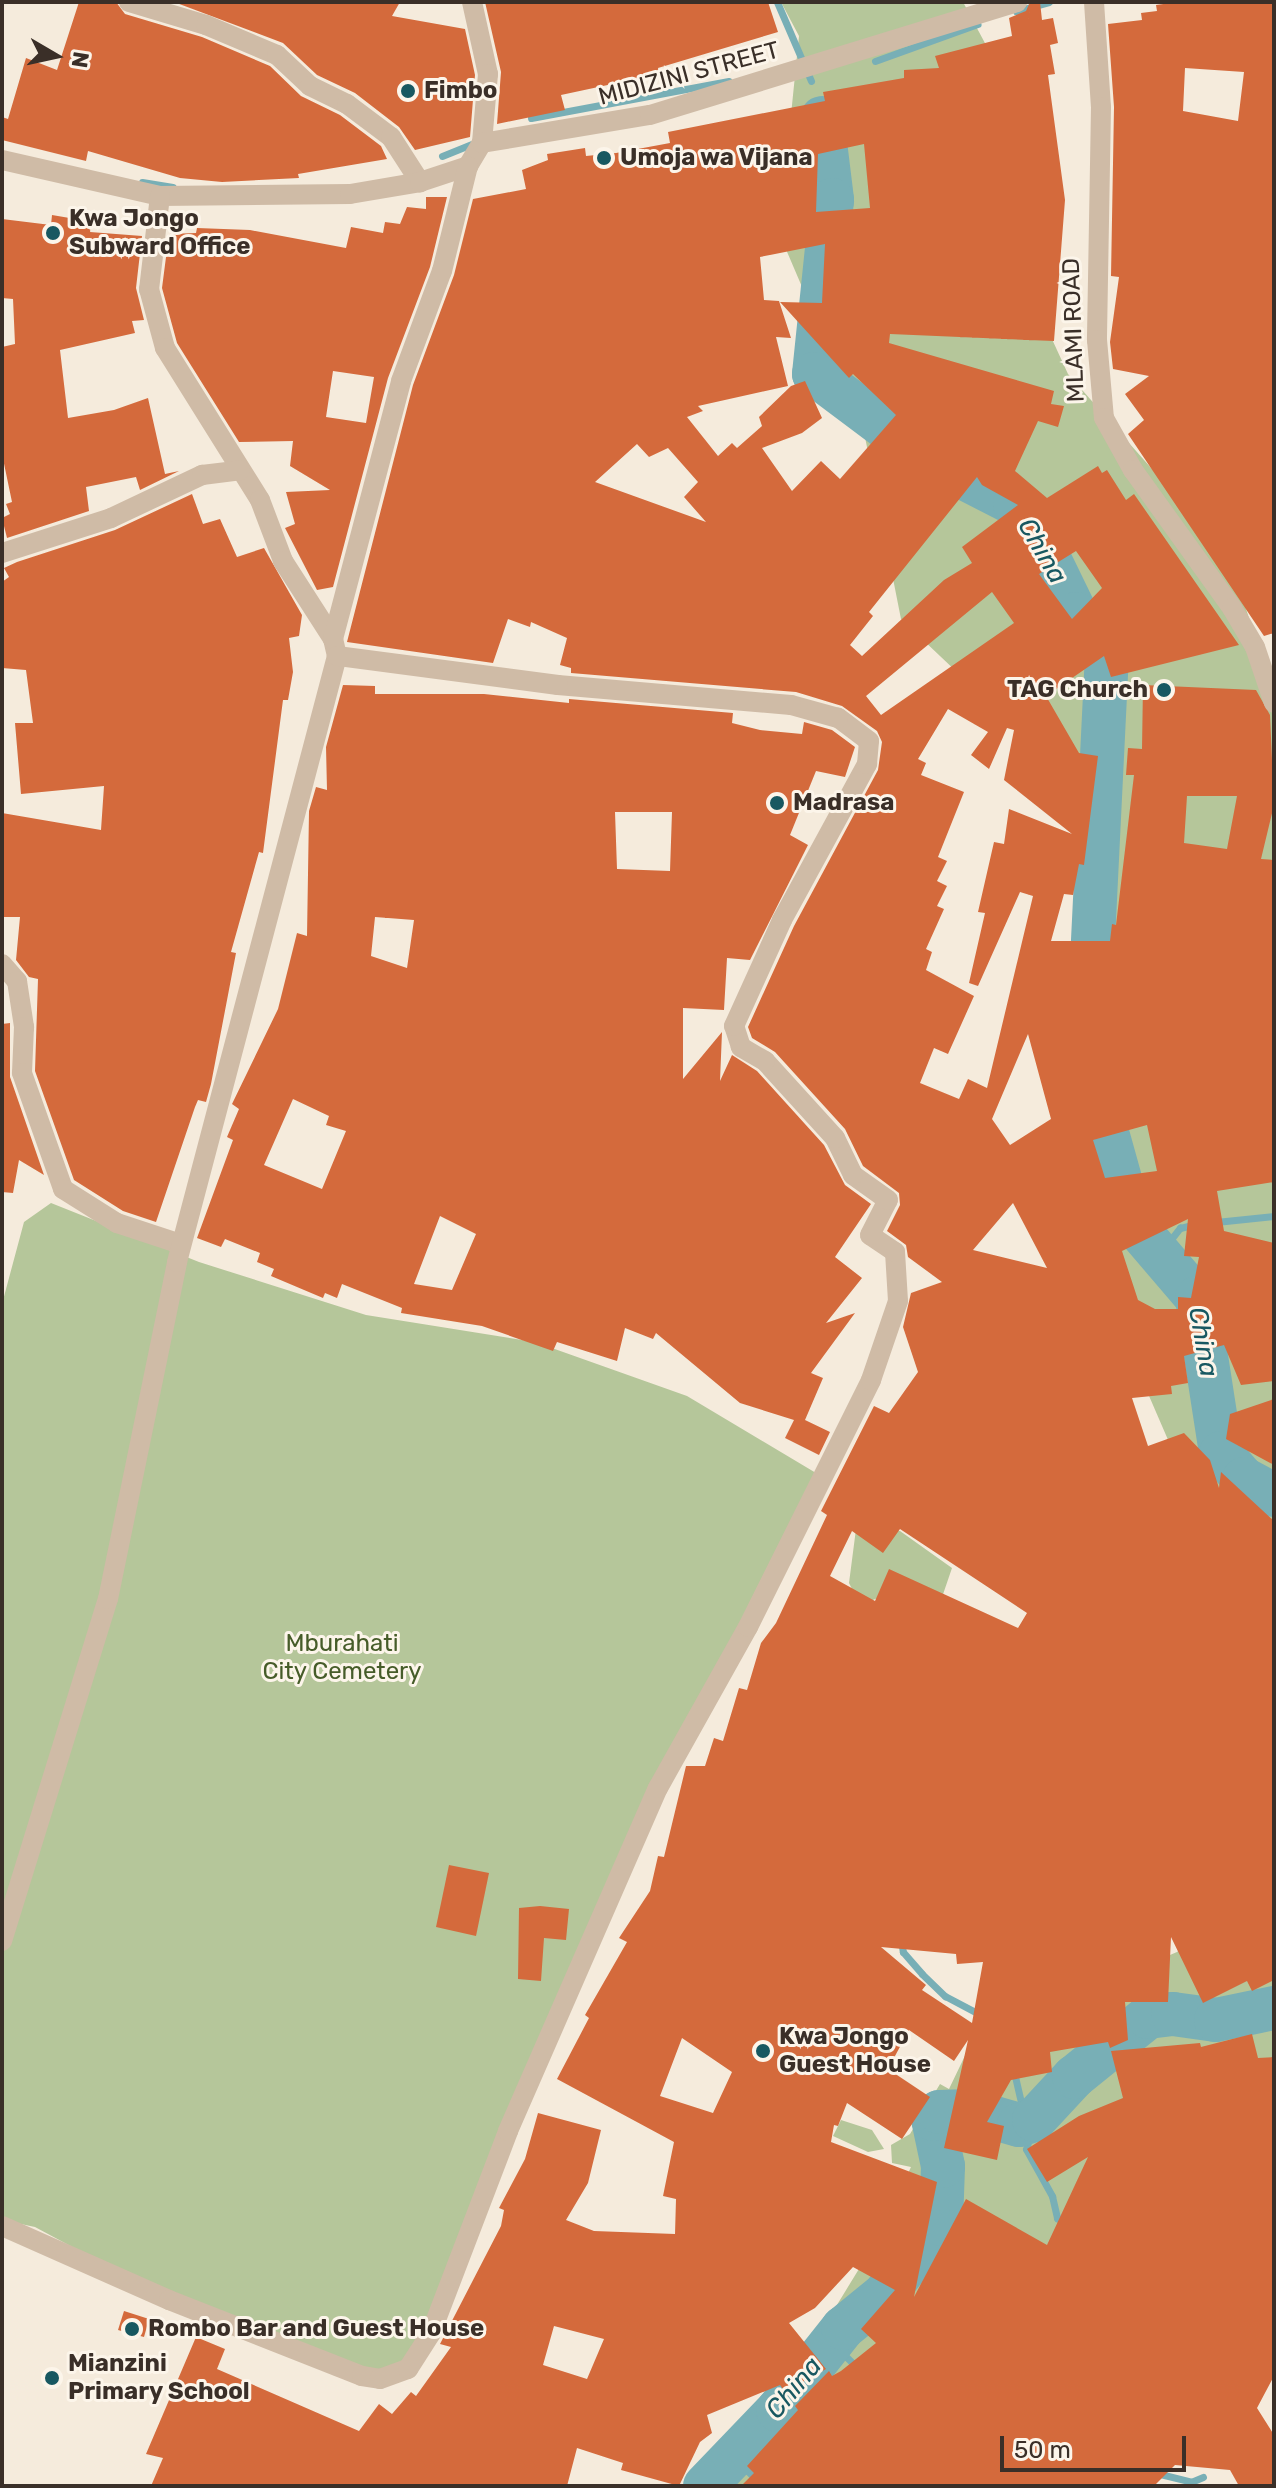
<!DOCTYPE html>
<html>
<head>
<meta charset="utf-8">
<style>
	body { margin:0 }
	#map { position:relative; width:1276px; height:2488px; overflow:hidden; background:#f5ebdc; font-family:Rubik,sans-serif }
	div>[style] { position:absolute }
	[style*='--x'] { left:calc(var(--x)*1px); top:calc(var(--y)*1px); width:calc(var(--w)*1px); rotate:calc(var(--a)*1deg) }
	.green>* { inset:0; background:#b5c69a }
	.stream>* { height:7px; margin:-3.5px; padding:0 3.5px; transform-origin:3.5px; border-radius:3.5px; background:#78afb6 }
	.river>* { height:44px; margin:-22px; padding:0 22px; transform-origin:22px; border-radius:22px; background:#78afb6 }
	.building>* { inset:0; background:#d46a3c }
	.minor>* { height:20px; margin:-10px; padding:0 10px; transform-origin:10px; border-radius:10px; background:#cfbba6 }
	.dots>* { width:22px; height:22px; translate:-50% -50%; box-sizing:border-box; border:4px solid #fcf5ea; border-radius:50% }
	span { translate:-50% -50%; white-space:nowrap; text-align:center; line-height:1.15; -webkit-text-stroke:6px #fcf5ea; paint-order:stroke }
	.street-label { font-size:24px; color:#3a2f28 }
	.poi-label { font-size:24px; color:#3a2f28; font-weight:700 }
	.left { translate:0 -50%; text-align:left }
	.right { translate:-100% -50%; text-align:right }
	.park-label { font-size:24px; color:#465c29 }
	.water-label { font-size:26px; color:#185861; font-style:italic }
	.frame { position:absolute; inset:0; border:4px solid #3a2f28; pointer-events:none }
	.north { position:absolute; left:16px; top:16px; width:80px; height:80px; -webkit-text-stroke:6px #fcf5ea; paint-order:stroke; rotate:99deg; font-size:22px; font-weight:700; line-height:32px; text-align:center; color:#3a2f28 }
	.north::after { content:''; display:block; margin:auto; width:28px; height:36px; background:#3a2f28; clip-path:polygon(50% 0,100% 100%,50% 72%,0 100%) }
	.scale { position:absolute; left:1000px; top:2436px; width:186px; height:36px; box-sizing:border-box; border:4px solid #3a2f28; border-top:0; padding-left:10px; font-size:24px; line-height:28px; white-space:nowrap; color:#3a2f28; -webkit-text-stroke:6px #fcf5ea; paint-order:stroke }
</style>
</head>
<body>
<div id="map">
	<div class="green">
		<div style="clip-path:polygon(781px 2px,963px 2px,994px 60px,1017px 263px,1068px 374px,1228px 555px,1262px 657px,1274px 710px,1274px 1685px,1124px 1338px,1104px 1233px,1093px 871px,1020px 732px,901px 619px,864px 432px,779px 233px,799px 36px)"></div>
		<div style="clip-path:polygon(51px 1203px,199px 1262px,366px 1315px,535px 1342px,687px 1396px,821px 1476px,683px 1742px,426px 2349px,381px 2375px,156px 2292px,35px 2227px,2px 2220px,2px 1304px,24px 1222px)"></div>
		<div style="clip-path:polygon(856px 1529px,900px 1531px,952px 1568px,938px 1609px,883px 1596px,860px 1605px,849px 1583px)"></div>
		<div style="clip-path:polygon(1274px 1864px,1274px 2205px,998px 2486px,689px 2486px,758px 2434px,873px 2246px,911px 2167px,892px 2163px,891px 2145px,910px 2134px,940px 2084px,949px 2089px,973px 2039px,1177px 1952px)"></div>
		<div style="clip-path:polygon(841px 2120px,872px 2130px,884px 2149px,868px 2152px,833px 2136px)"></div>
	</div>
	<div class="stream">
		<div style="--x:777;--y:2;--w:86;--a:66.7"></div>
		<div style="--x:1016;--y:11;--w:34;--a:-15"></div>
		<div style="--x:875;--y:61;--w:109;--a:-19.8"></div>
		<div style="--x:531;--y:118;--w:201;--a:-10.6"></div>
		<div style="--x:442;--y:156;--w:38;--a:-22"></div>
		<div style="--x:142;--y:182;--w:31;--a:9"></div>
		<div style="--x:1216;--y:1222;--w:58;--a:-5.9"></div>
		<div style="--x:1161;--y:1252;--w:31;--a:-52"></div>
		<div style="--x:1180;--y:1228;--w:16;--a:-14"></div>
		<div style="--x:901;--y:1940;--w:12;--a:81"></div>
		<div style="--x:903;--y:1952;--w:29;--a:49"></div>
		<div style="--x:922;--y:1974;--w:32;--a:44"></div>
		<div style="--x:945;--y:1996;--w:43;--a:27.8"></div>
		<div style="--x:1014;--y:2072;--w:31;--a:77"></div>
		<div style="--x:1021;--y:2102;--w:23;--a:95"></div>
		<div style="--x:1034;--y:2120;--w:30;--a:105"></div>
		<div style="--x:1026;--y:2149;--w:54;--a:61"></div>
		<div style="--x:1052;--y:2196;--w:23;--a:77"></div>
		<div style="--x:1057;--y:2218;--w:12;--a:24"></div>
		<div style="--x:933;--y:2239;--w:18;--a:29"></div>
		<div style="--x:834;--y:2345;--w:33;--a:44"></div>
		<div style="--x:730;--y:2454;--w:46;--a:44.1"></div>
		<div style="--x:1156;--y:2473;--w:36;--a:14"></div>
		<div style="--x:1191;--y:2482;--w:13;--a:-23"></div>
	</div>
	<div class="river">
		<div style="--x:822;--y:118;--w:83;--a:83"></div>
		<div style="--x:832;--y:200;--w:175;--a:95.9"></div>
		<div style="--x:814;--y:374;--w:144;--a:36.8"></div>
		<div style="--x:929;--y:460;--w:97;--a:27.1"></div>
		<div style="--x:1015;--y:504;--w:48;--a:56"></div>
		<div style="--x:1042;--y:544;--w:78;--a:64.1"></div>
		<div style="--x:1076;--y:614;--w:51;--a:52.2"></div>
		<div style="--x:1107;--y:654;--w:346;--a:92.8"></div>
		<div style="--x:1096;--y:1093;--w:134;--a:74.4"></div>
		<div style="--x:1132;--y:1222;--w:100;--a:49.5"></div>
		<div style="--x:1197;--y:1298;--w:157;--a:81.2"></div>
		<div style="--x:1221;--y:1453;--w:35;--a:49"></div>
		<div style="--x:1244;--y:1479;--w:34;--a:28"></div>
		<div style="--x:887;--y:2291;--w:86;--a:-51.1"></div>
		<div style="--x:941;--y:2224;--w:58;--a:-88"></div>
		<div style="--x:943;--y:2166;--w:48;--a:-102"></div>
		<div style="--x:933;--y:2119;--w:9;--a:-49"></div>
		<div style="--x:939;--y:2112;--w:31;--a:-2"></div>
		<div style="--x:970;--y:2111;--w:51;--a:15.9"></div>
		<div style="--x:1019;--y:2125;--w:16;--a:-18"></div>
		<div style="--x:1034;--y:2120;--w:59;--a:-47.1"></div>
		<div style="--x:1074;--y:2077;--w:95;--a:-39"></div>
		<div style="--x:1148;--y:2017;--w:25;--a:-7"></div>
		<div style="--x:1173;--y:2014;--w:43;--a:7.9"></div>
		<div style="--x:1216;--y:2020;--w:59;--a:-11.7"></div>
		<div style="--x:705;--y:2486;--w:105;--a:-46.2"></div>
		<div style="--x:778;--y:2410;--w:105;--a:-51.6"></div>
		<div style="--x:843;--y:2328;--w:55;--a:-39.1"></div>
	</div>
	<div class="building">
		<div style="clip-path:polygon(79px 2px,116px 2px,125px 14px,202px 37px,270px 66px,301px 96px,340px 115px,381px 146px,387px 159px,298px 174px,299px 178px,222px 182px,180px 178px,88px 151px,86px 161px,2px 140px,2px 117px,8px 119px,26px 58px,57px 70px)"></div>
		<div style="clip-path:polygon(174px 2px,400px 2px,392px 16px,465px 29px,475px 75px,470px 137px,415px 150px,399px 127px,355px 93px,317px 75px,283px 43px)"></div>
		<div style="clip-path:polygon(485px 2px,768px 2px,778px 32px,658px 68px,659px 74px,561px 95px,565px 110px,497px 124px,501px 72px)"></div>
		<div style="clip-path:polygon(evenodd,1030px 2px,1040px 2px,1042px 20px,1053px 18px,1058px 43px,1050px 45px,1055px 74px,1048px 75px,1065px 200px,1054px 341px,890px 334px,889px 343px,1054px 391px,1051px 404px,1064px 406px,1058px 427px,1038px 421px,1015px 471px,1047px 498px,1098px 466px,1102px 473px,1107px 470px,1126px 500px,1134px 494px,1239px 645px,1111px 677px,1104px 656px,1046px 696px,1079px 753px,1098px 756px,1084px 865px,1079px 864px,1073px 895px,1064px 894px,1051px 941px,1110px 941px,1112px 924px,1116px 925px,1134px 775px,1126px 775px,1128px 748px,1142px 749px,1143px 685px,1256px 690px,1270px 715px,1274px 805px,1261px 859px,1274px 860px,1274px 1182px,1217px 1191px,1224px 1231px,1274px 1243px,1274px 1381px,1241px 1385px,1224px 1345px,1184px 1356px,1188px 1383px,1171px 1386px,1172px 1394px,1132px 1398px,1148px 1446px,1184px 1433px,1210px 1460px,1219px 1488px,1221px 1472px,1274px 1521px,1274px 1980px,1252px 1991px,1247px 1981px,1203px 2003px,1171px 1937px,1168px 2002px,1125px 2002px,1128px 2040px,1110px 2048px,1108px 2042px,1050px 2052px,1052px 2072px,1011px 2080px,987px 2122px,1004px 2126px,997px 2160px,944px 2148px,968px 2040px,954px 2061px,909px 2030px,888px 2069px,930px 2097px,902px 2139px,847px 2103px,838px 2126px,834px 2125px,831px 2142px,937px 2182px,914px 2297px,966px 2199px,1047px 2245px,1088px 2157px,1047px 2182px,1027px 2149px,1079px 2116px,1123px 2098px,1111px 2051px,1200px 2043px,1201px 2047px,1252px 2034px,1258px 2058px,1274px 2057px,1274px 2376px,1257px 2408px,1274px 2435px,1274px 2486px,1239px 2486px,1230px 2470px,1175px 2465px,1154px 2486px,741px 2486px,754px 2473px,747px 2466px,798px 2410px,795px 2406px,829px 2371px,832px 2376px,841px 2371px,876px 2343px,861px 2329px,895px 2290px,853px 2267px,815px 2308px,789px 2323px,826px 2369px,785px 2392px,780px 2385px,707px 2415px,712px 2433px,700px 2442px,679px 2486px,621px 2470px,623px 2463px,577px 2448px,567px 2486px,151px 2486px,163px 2458px,146px 2454px,196px 2337px,225px 2349px,217px 2369px,359px 2431px,379px 2404px,392px 2414px,411px 2392px,416px 2396px,451px 2347px,440px 2344px,501px 2226px,504px 2210px,499px 2208px,525px 2159px,538px 2113px,601px 2130px,588px 2183px,566px 2220px,594px 2231px,675px 2234px,676px 2199px,663px 2196px,674px 2142px,557px 2079px,589px 2018px,585px 2015px,627px 1942px,619px 1938px,650px 1891px,658px 1856px,664px 1857px,686px 1766px,705px 1766px,714px 1738px,723px 1741px,739px 1688px,747px 1690px,761px 1643px,776px 1623px,827px 1515px,821px 1511px,874px 1406px,889px 1413px,918px 1372px,903px 1327px,911px 1293px,942px 1282px,908px 1257px,906px 1245px,887px 1231px,900px 1205px,899px 1193px,863px 1166px,845px 1129px,775px 1052px,752px 1038px,748px 1027px,794px 926px,878px 770px,882px 742px,877px 731px,842px 706px,796px 692px,571px 673px,571px 668px,560px 665px,567px 638px,531px 622px,530px 627px,508px 619px,493px 663px,347px 642px,413px 385px,454px 275px,473px 199px,526px 189px,522px 170px,548px 160px,547px 154px,585px 148px,586px 156px,616px 153px,670px 143px,668px 132px,825px 101px,823px 92px,904px 78px,904px 70px,939px 68px,935px 56px,1012px 36px,1009px 18px,1026px 11px,1030px 2px,864px 144px,870px 208px,816px 212px,818px 154px,864px 144px,1030px 2px,825px 244px,822px 303px,780px 302px,849px 378px,853px 374px,896px 415px,840px 479px,821px 461px,792px 491px,762px 448px,802px 433px,822px 418px,805px 381px,791px 386px,759px 417px,762px 426px,737px 448px,732px 443px,718px 456px,687px 417px,703px 411px,698px 406px,788px 386px,776px 337px,791px 338px,779px 301px,764px 300px,760px 257px,825px 244px,1030px 2px,637px 444px,649px 457px,668px 448px,698px 482px,684px 497px,706px 522px,595px 482px,637px 444px,1030px 2px,977px 477px,982px 485px,1018px 505px,962px 547px,972px 563px,944px 580px,862px 656px,850px 645px,873px 616px,869px 612px,977px 477px,1030px 2px,1076px 551px,1102px 588px,1072px 619px,1039px 574px,1076px 551px,1030px 2px,992px 592px,1014px 623px,881px 715px,866px 696px,992px 592px,1030px 2px,948px 709px,988px 732px,971px 755px,989px 769px,1007px 728px,1014px 730px,1004px 780px,1072px 834px,1009px 809px,1004px 844px,994px 842px,978px 912px,985px 913px,969px 983px,978px 986px,1020px 892px,1033px 896px,987px 1088px,968px 1079px,959px 1099px,920px 1083px,934px 1048px,948px 1054px,974px 996px,926px 970px,932px 952px,926px 949px,944px 909px,937px 906px,947px 886px,937px 881px,947px 861px,938px 857px,964px 792px,921px 775px,926px 763px,918px 759px,948px 709px,1030px 2px,1237px 796px,1227px 849px,1184px 843px,1187px 796px,1237px 796px,1030px 2px,1028px 1034px,1051px 1119px,1010px 1145px,992px 1119px,1028px 1034px,1030px 2px,1147px 1125px,1157px 1171px,1105px 1178px,1093px 1140px,1147px 1125px,1030px 2px,1013px 1203px,1047px 1268px,973px 1250px,1013px 1203px,1030px 2px,1188px 1219px,1184px 1256px,1199px 1257px,1191px 1298px,1178px 1297px,1178px 1309px,1155px 1309px,1138px 1300px,1122px 1251px,1188px 1219px,1030px 2px,900px 1529px,1027px 1613px,1018px 1628px,889px 1569px,875px 1601px,830px 1576px,852px 1531px,883px 1553px,900px 1529px,1030px 2px,881px 1947px,956px 1954px,957px 1964px,983px 1962px,972px 2023px,922px 1990px,926px 1985px,881px 1947px,1030px 2px,682px 2038px,732px 2072px,713px 2113px,660px 2096px,682px 2038px,1030px 2px,554px 2326px,604px 2339px,587px 2379px,543px 2365px,554px 2326px)"></div>
		<div style="clip-path:polygon(evenodd,1178px 2px,1274px 2px,1274px 633px,1264px 636px,1128px 434px,1144px 420px,1125px 394px,1149px 376px,1113px 369px,1110px 342px,1119px 277px,1111px 276px,1114px 107px,1108px 24px,1142px 20px,1141px 13px,1157px 11px,1156px 5px,1178px 2px,1185px 68px,1244px 72px,1238px 121px,1183px 111px,1185px 68px)"></div>
		<div style="clip-path:polygon(evenodd,426px 197px,447px 197px,430px 267px,388px 378px,333px 587px,317px 590px,285px 528px,295px 524px,286px 492px,330px 490px,290px 466px,293px 441px,239px 442px,177px 343px,162px 288px,169px 234px,196px 233px,197px 228px,250px 230px,346px 248px,351px 227px,383px 233px,385px 222px,400px 224px,407px 207px,426px 209px,426px 197px,333px 371px,374px 377px,366px 423px,326px 417px,333px 371px)"></div>
		<div style="clip-path:polygon(52px 215px,93px 222px,90px 232px,142px 236px,136px 288px,144px 320px,132px 321px,135px 333px,60px 350px,68px 418px,114px 410px,148px 398px,165px 474px,179px 471px,140px 490px,136px 477px,86px 487px,89px 511px,7px 538px,2px 518px,10px 514px,6px 504px,12px 502px,2px 454px,2px 347px,15px 344px,13px 299px,2px 298px,2px 219px,51px 225px)"></div>
		<div style="clip-path:polygon(192px 494px,203px 524px,220px 519px,237px 557px,264px 548px,302px 615px,299px 636px,289px 638px,293px 672px,288px 700px,283px 700px,263px 853px,259px 852px,231px 952px,236px 953px,211px 1084px,206px 1102px,198px 1100px,195px 1107px,156px 1222px,123px 1211px,74px 1180px,35px 1071px,38px 979px,29px 977px,16px 960px,20px 917px,2px 917px,2px 813px,101px 830px,104px 786px,21px 794px,15px 723px,33px 723px,26px 670px,2px 668px,2px 582px,9px 577px,4px 568px,17px 562px,115px 530px)"></div>
		<div style="clip-path:polygon(evenodd,343px 685px,375px 686px,375px 694px,484px 694px,569px 703px,569px 699px,733px 713px,732px 723px,760px 730px,802px 734px,804px 722px,832px 730px,855px 747px,845px 777px,816px 771px,790px 835px,808px 845px,750px 960px,727px 958px,724px 1010px,683px 1008px,683px 1079px,722px 1032px,720px 1081px,732px 1055px,757px 1071px,824px 1145px,845px 1185px,871px 1204px,835px 1257px,862px 1278px,826px 1323px,855px 1313px,811px 1373px,823px 1378px,805px 1420px,830px 1432px,819px 1455px,785px 1438px,794px 1420px,740px 1403px,656px 1333px,653px 1339px,625px 1328px,617px 1361px,557px 1342px,553px 1351px,482px 1326px,401px 1313px,402px 1308px,342px 1284px,337px 1298px,325px 1293px,323px 1298px,271px 1276px,274px 1269px,257px 1262px,260px 1253px,225px 1239px,221px 1247px,197px 1238px,233px 1140px,227px 1137px,239px 1109px,232px 1104px,278px 1009px,297px 933px,307px 936px,309px 811px,316px 787px,327px 790px,326px 747px,343px 685px,615px 812px,672px 812px,670px 871px,617px 869px,615px 812px,343px 685px,375px 917px,414px 920px,407px 968px,371px 956px,375px 917px,343px 685px,293px 1099px,329px 1116px,326px 1125px,346px 1131px,322px 1189px,264px 1165px,293px 1099px,343px 685px,440px 1216px,476px 1234px,452px 1290px,414px 1284px,440px 1216px)"></div>
		<div style="clip-path:polygon(10px 1023px,10px 1077px,44px 1175px,19px 1160px,13px 1193px,2px 1192px,2px 1024px)"></div>
		<div style="clip-path:polygon(1274px 1399px,1274px 1465px,1226px 1439px,1230px 1414px)"></div>
		<div style="clip-path:polygon(449px 1865px,489px 1873px,476px 1936px,436px 1927px)"></div>
		<div style="clip-path:polygon(540px 1906px,569px 1909px,566px 1940px,544px 1938px,541px 1981px,518px 1979px,519px 1908px)"></div>
		<div style="clip-path:polygon(124px 2311px,149px 2319px,144px 2337px,118px 2330px)"></div>
	</div>
	<div class="minor">
		<div style="--x:129;--y:2;--w:80;--a:16.6"></div>
		<div style="--x:206;--y:25;--w:77;--a:22.9"></div>
		<div style="--x:277;--y:55;--w:45;--a:43.2"></div>
		<div style="--x:310;--y:86;--w:41;--a:25.9"></div>
		<div style="--x:347;--y:104;--w:55;--a:36.9"></div>
		<div style="--x:391;--y:137;--w:54;--a:57.2"></div>
		<div style="--x:472;--y:2;--w:74;--a:77.5"></div>
		<div style="--x:488;--y:74;--w:69;--a:95"></div>
		<div style="--x:1094;--y:2;--w:105;--a:86.2"></div>
		<div style="--x:1101;--y:107;--w:233;--a:91"></div>
		<div style="--x:1097;--y:340;--w:78;--a:84.9"></div>
		<div style="--x:1104;--y:418;--w:60;--a:60.9"></div>
		<div style="--x:1133;--y:470;--w:170;--a:54.3"></div>
		<div style="--x:1232;--y:608;--w:45;--a:59.5"></div>
		<div style="--x:1255;--y:647;--w:59;--a:71.3"></div>
		<div style="--x:2;--y:160;--w:162;--a:12.8"></div>
		<div style="--x:160;--y:196;--w:190;--a:-0.6"></div>
		<div style="--x:350;--y:194;--w:71;--a:-9.7"></div>
		<div style="--x:420;--y:182;--w:51;--a:-18.4"></div>
		<div style="--x:468;--y:166;--w:27;--a:-59"></div>
		<div style="--x:482;--y:143;--w:170;--a:-9.5"></div>
		<div style="--x:650;--y:115;--w:384;--a:-17.1"></div>
		<div style="--x:160;--y:196;--w:94;--a:96.7"></div>
		<div style="--x:149;--y:289;--w:61;--a:74.8"></div>
		<div style="--x:165;--y:348;--w:179;--a:58"></div>
		<div style="--x:260;--y:500;--w:65;--a:69.3"></div>
		<div style="--x:283;--y:561;--w:93;--a:57.3"></div>
		<div style="--x:2;--y:553;--w:114;--a:-17.8"></div>
		<div style="--x:111;--y:518;--w:101;--a:-25.3"></div>
		<div style="--x:202;--y:475;--w:38;--a:-7"></div>
		<div style="--x:2;--y:964;--w:23;--a:49"></div>
		<div style="--x:17;--y:981;--w:47;--a:81.3"></div>
		<div style="--x:24;--y:1027;--w:46;--a:92.5"></div>
		<div style="--x:22;--y:1073;--w:123;--a:70.5"></div>
		<div style="--x:63;--y:1189;--w:64;--a:32.2"></div>
		<div style="--x:117;--y:1223;--w:67;--a:18.2"></div>
		<div style="--x:2;--y:1941;--w:358;--a:-72.8"></div>
		<div style="--x:108;--y:1599;--w:344;--a:-78.4"></div>
		<div style="--x:177;--y:1262;--w:627;--a:-75.21"></div>
		<div style="--x:337;--y:656;--w:17;--a:-103"></div>
		<div style="--x:333;--y:639;--w:267;--a:-75.2"></div>
		<div style="--x:401;--y:381;--w:117;--a:-69.6"></div>
		<div style="--x:442;--y:271;--w:108;--a:-76.1"></div>
		<div style="--x:2;--y:2226;--w:183;--a:23.9"></div>
		<div style="--x:169;--y:2300;--w:207;--a:21.5"></div>
		<div style="--x:362;--y:2376;--w:18;--a:9"></div>
		<div style="--x:380;--y:2379;--w:30;--a:-20"></div>
		<div style="--x:408;--y:2369;--w:43;--a:-57.4"></div>
		<div style="--x:431;--y:2333;--w:216;--a:-69.1"></div>
		<div style="--x:508;--y:2131;--w:374;--a:-66.4"></div>
		<div style="--x:658;--y:1788;--w:184;--a:-60.8"></div>
		<div style="--x:748;--y:1627;--w:276;--a:-63.5"></div>
		<div style="--x:871;--y:1380;--w:83;--a:-71.1"></div>
		<div style="--x:898;--y:1301;--w:49;--a:-93.5"></div>
		<div style="--x:895;--y:1252;--w:30;--a:-146"></div>
		<div style="--x:870;--y:1235;--w:39;--a:-63"></div>
		<div style="--x:888;--y:1200;--w:43;--a:-144.5"></div>
		<div style="--x:853;--y:1175;--w:41;--a:-115.9"></div>
		<div style="--x:835;--y:1138;--w:104;--a:-132.3"></div>
		<div style="--x:765;--y:1061;--w:28;--a:-150"></div>
		<div style="--x:741;--y:1047;--w:22;--a:-108"></div>
		<div style="--x:734;--y:1026;--w:116;--a:-65.6"></div>
		<div style="--x:782;--y:920;--w:178;--a:-61.4"></div>
		<div style="--x:867;--y:764;--w:23;--a:-85"></div>
		<div style="--x:869;--y:741;--w:39;--a:-143"></div>
		<div style="--x:838;--y:718;--w:49;--a:-164.5"></div>
		<div style="--x:791;--y:705;--w:234;--a:-175.1"></div>
		<div style="--x:558;--y:685;--w:223;--a:-172.5"></div>
	</div>
	<div class="dots">
		<div style="left:408px;top:91px;background:#185861"></div>
		<div style="left:604px;top:158px;background:#185861"></div>
		<div style="left:53px;top:233px;background:#185861"></div>
		<div style="left:1164px;top:690px;background:#185861"></div>
		<div style="left:777px;top:803px;background:#185861"></div>
		<div style="left:763px;top:2051px;background:#185861"></div>
		<div style="left:132px;top:2329px;background:#185861"></div>
		<div style="left:52px;top:2378px;background:#185861"></div>
	</div>
	<div class="street-label">
		<span style="left:689px;top:74px;rotate:-15deg">MIDIZINI STREET</span>
		<span style="left:1074px;top:330px;rotate:-92deg">MLAMI ROAD</span>
	</div>
	<div class="poi-label">
		<span class="left" style="left:424px;top:91px">Fimbo</span>
		<span class="left" style="left:620px;top:158px">Umoja wa Vijana</span>
		<span class="left" style="left:69px;top:233px">Kwa Jongo<br>Subward Office</span>
		<span class="right" style="left:1148px;top:690px">TAG Church</span>
		<span class="left" style="left:793px;top:803px">Madrasa</span>
		<span class="left" style="left:779px;top:2051px">Kwa Jongo<br>Guest House</span>
		<span class="left" style="left:148px;top:2329px">Rombo Bar and Guest House</span>
		<span class="left" style="left:68px;top:2378px">Mianzini<br>Primary School</span>
	</div>
	<div class="park-label">
		<span style="left:342px;top:1658px">Mburahati<br>City Cemetery</span>
	</div>
	<div class="water-label">
		<span style="left:1042px;top:551px;rotate:60deg">China</span>
		<span style="left:1203px;top:1342px;rotate:80deg">China</span>
		<span style="left:794px;top:2388px;rotate:-50deg">China</span>
	</div>
	<div class="frame"></div>
	<div class="north">N</div>
	<div class="scale">50 m</div>
</div>
</body>
</html>
